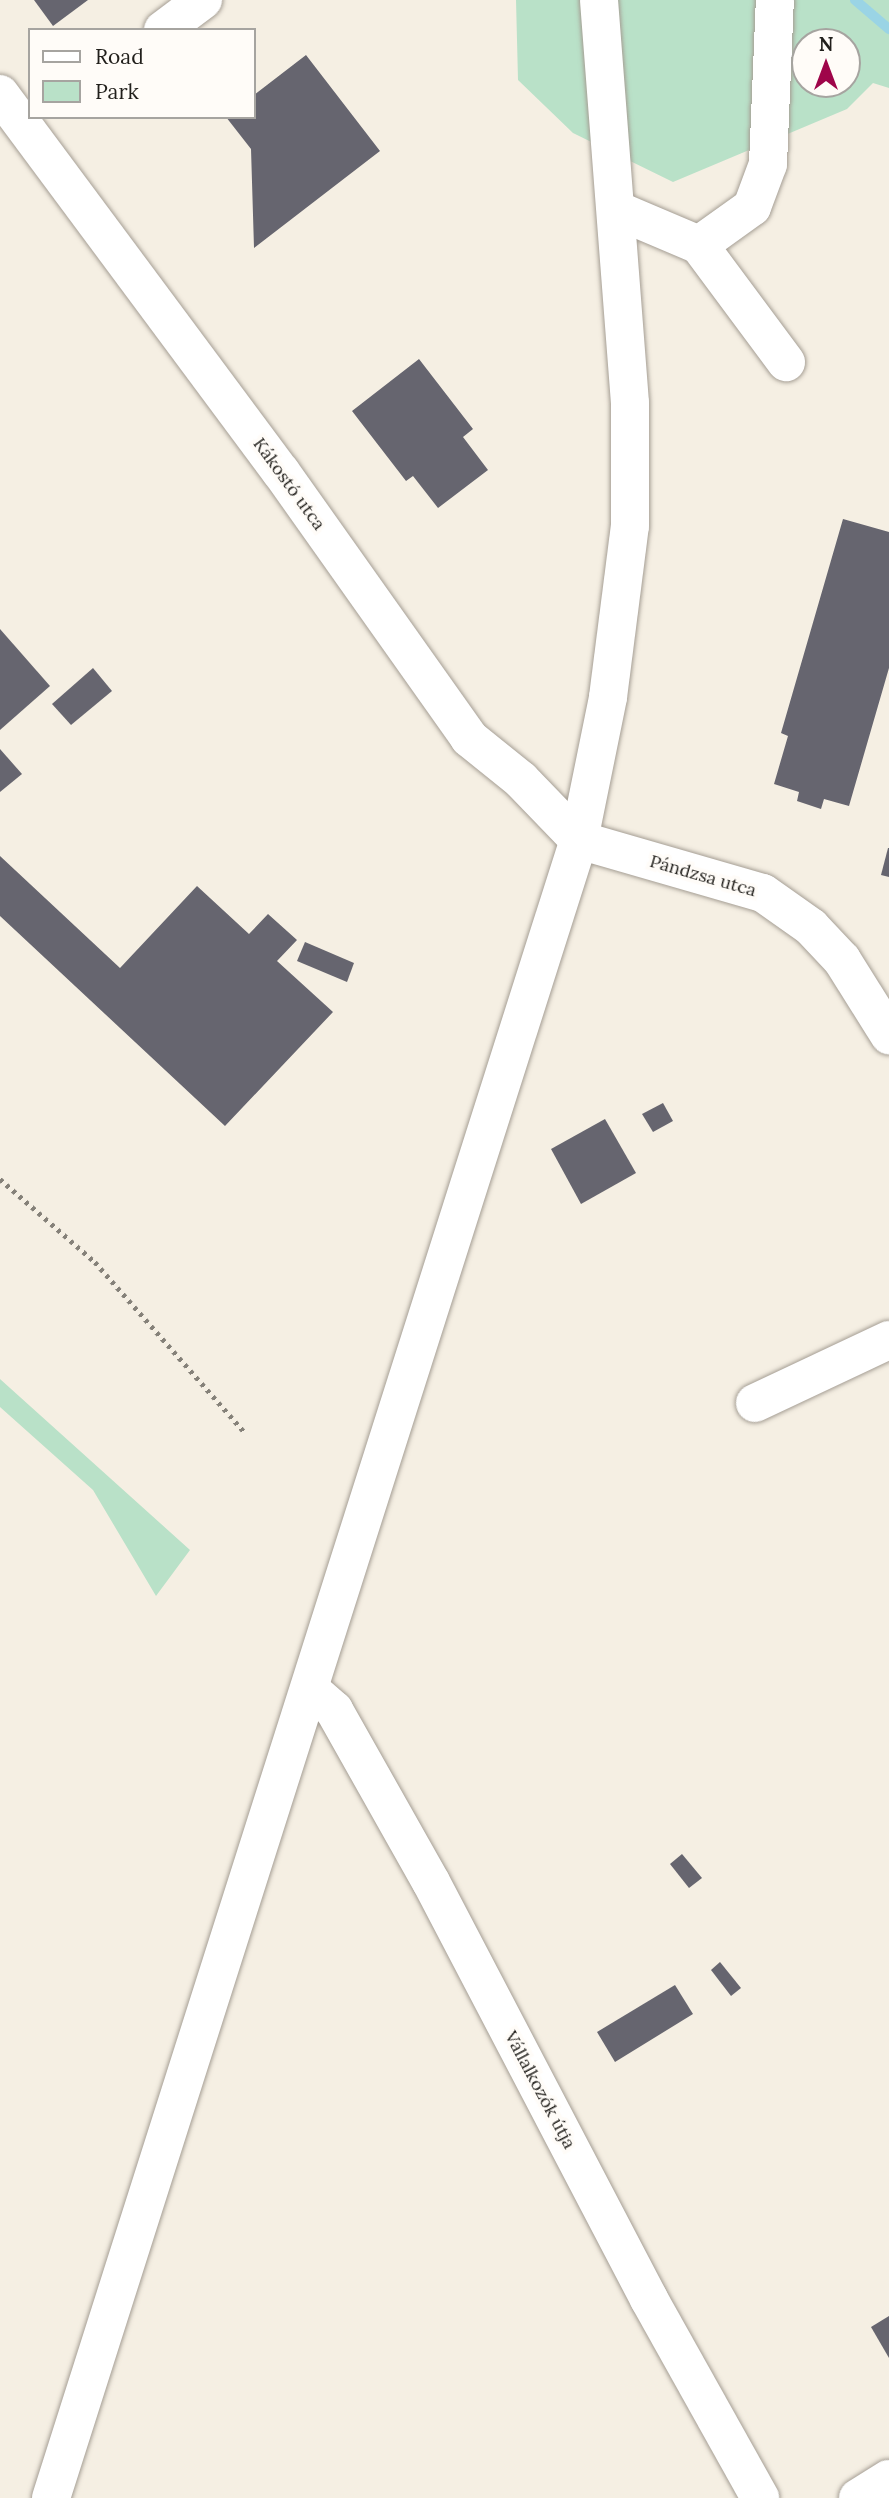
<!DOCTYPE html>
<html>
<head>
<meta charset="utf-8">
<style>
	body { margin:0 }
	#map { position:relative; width:889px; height:2498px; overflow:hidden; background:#f5efe3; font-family:Lora,serif }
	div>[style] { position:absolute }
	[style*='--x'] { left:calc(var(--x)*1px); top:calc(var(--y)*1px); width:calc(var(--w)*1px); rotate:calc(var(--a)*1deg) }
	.green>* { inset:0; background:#b9e1c8 }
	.stream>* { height:10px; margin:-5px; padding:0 5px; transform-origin:5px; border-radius:5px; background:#9ad4e5 }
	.building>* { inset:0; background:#66656f }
	.path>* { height:4.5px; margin-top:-2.25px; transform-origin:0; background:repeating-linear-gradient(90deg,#858179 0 3.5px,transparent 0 8.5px) }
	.roads { filter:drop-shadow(0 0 2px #a59e94) drop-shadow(0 0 2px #a59e94) }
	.minor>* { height:38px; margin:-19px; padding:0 19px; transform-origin:19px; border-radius:19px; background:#fff }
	span { translate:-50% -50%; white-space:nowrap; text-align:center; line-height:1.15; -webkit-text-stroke:7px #fffcf8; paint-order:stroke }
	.street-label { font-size:18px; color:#211f1b }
	.legend { position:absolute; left:28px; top:28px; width:228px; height:91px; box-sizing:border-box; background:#fffcf8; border:2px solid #a6a4a0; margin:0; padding:9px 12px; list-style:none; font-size:21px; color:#211f1b }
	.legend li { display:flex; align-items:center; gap:14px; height:35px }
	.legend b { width:35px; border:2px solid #a6a4a0 }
	.north { position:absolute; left:791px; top:28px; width:70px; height:70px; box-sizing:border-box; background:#fffcf8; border:2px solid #a6a4a0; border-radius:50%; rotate:0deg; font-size:19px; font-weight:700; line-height:28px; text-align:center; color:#211f1b }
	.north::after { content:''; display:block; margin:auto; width:24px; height:32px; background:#9f054a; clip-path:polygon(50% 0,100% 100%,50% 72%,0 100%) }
</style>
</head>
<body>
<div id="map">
	<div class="green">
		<div style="clip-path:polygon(evenodd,516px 0,889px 0,889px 88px,873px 83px,847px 109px,673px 182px,573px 133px,518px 80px,516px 0,805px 42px,847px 42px,847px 84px,805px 84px,805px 42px)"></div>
		<div style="clip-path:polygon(0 1379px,190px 1550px,156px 1596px,93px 1490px,0 1407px)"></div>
	</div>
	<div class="stream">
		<div style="--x:855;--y:0;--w:45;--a:40.5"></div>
	</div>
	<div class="building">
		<div style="clip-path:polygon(34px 0,88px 0,53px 26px)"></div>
		<div style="clip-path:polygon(306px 55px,380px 151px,254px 248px,251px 149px,226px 117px,254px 117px,254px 95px)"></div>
		<div style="clip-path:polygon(419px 359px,473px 429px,463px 437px,488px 470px,438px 508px,413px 476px,406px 481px,352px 411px)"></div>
		<div style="clip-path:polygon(843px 519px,889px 532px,889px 668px,849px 806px,824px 799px,821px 809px,797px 801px,799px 792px,774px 784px,788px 736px,781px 733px)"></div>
		<div style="clip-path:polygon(0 629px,50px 686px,0 730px)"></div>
		<div style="clip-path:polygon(93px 668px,112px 691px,71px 725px,52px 704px)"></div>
		<div style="clip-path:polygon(0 749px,22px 774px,0 792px)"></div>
		<div style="clip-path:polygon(888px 848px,889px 848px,889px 877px,881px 875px)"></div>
		<div style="clip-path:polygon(0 856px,120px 968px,197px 886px,249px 934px,268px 914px,297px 940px,277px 961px,333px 1012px,225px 1126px,0 916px)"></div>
		<div style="clip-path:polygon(305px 942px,354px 963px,347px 982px,297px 961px)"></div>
		<div style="clip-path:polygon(663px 1103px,673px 1121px,653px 1132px,642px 1114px)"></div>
		<div style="clip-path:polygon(605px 1119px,636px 1173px,581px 1204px,551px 1149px)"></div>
		<div style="clip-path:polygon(682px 1854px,702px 1878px,689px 1888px,670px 1864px)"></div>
		<div style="clip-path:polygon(720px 1962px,741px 1988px,731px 1996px,711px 1970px)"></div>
		<div style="clip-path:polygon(675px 1985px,693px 2014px,615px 2062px,597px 2032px)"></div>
		<div style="clip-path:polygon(889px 2316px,889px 2358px,871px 2327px)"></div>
	</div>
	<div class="path">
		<div style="--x:0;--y:1179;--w:126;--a:41.1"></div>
		<div style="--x:95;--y:1262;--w:227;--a:48.7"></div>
	</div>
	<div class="roads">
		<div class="minor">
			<div style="--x:163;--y:30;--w:50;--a:-36.9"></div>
			<div style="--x:0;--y:94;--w:471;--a:53.4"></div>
			<div style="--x:281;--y:472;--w:326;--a:54.7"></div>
			<div style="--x:469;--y:738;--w:67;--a:38.9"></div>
			<div style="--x:521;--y:780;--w:83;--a:46"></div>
			<div style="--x:579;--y:840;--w:191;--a:16.1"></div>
			<div style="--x:763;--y:893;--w:59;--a:35.3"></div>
			<div style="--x:811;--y:927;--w:45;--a:46.8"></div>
			<div style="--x:842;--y:960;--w:89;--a:57.9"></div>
			<div style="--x:619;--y:211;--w:87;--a:23"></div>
			<div style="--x:699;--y:245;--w:146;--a:53.4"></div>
			<div style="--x:699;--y:245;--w:65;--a:-35.6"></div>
			<div style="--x:752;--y:207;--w:46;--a:-69.6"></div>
			<div style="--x:768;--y:164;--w:164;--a:-87.6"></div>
			<div style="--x:755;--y:1403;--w:148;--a:-25.2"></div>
			<div style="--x:310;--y:1689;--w:32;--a:41"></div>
			<div style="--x:334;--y:1710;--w:197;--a:60.6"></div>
			<div style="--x:431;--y:1882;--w:471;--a:62.4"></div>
			<div style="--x:649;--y:2299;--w:228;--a:60.8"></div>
			<div style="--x:51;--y:2498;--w:1740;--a:-72.34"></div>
			<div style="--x:579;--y:840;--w:146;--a:-78.5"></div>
			<div style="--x:608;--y:697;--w:172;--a:-82.7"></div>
			<div style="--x:630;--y:526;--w:123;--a:-90"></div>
			<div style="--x:630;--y:403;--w:404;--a:-94.4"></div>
			<div style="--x:858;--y:2498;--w:36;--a:-32"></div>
		</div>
	</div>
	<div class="street-label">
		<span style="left:289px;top:484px;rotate:54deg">Kákostó utca</span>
		<span style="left:703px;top:876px;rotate:16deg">Pándzsa utca</span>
		<span style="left:540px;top:2090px;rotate:62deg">Vállalkozók útja</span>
	</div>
	<ul class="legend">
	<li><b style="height:9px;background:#fff"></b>Road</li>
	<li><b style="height:19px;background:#b9e1c8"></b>Park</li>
	</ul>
	<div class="north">N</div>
</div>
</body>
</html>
